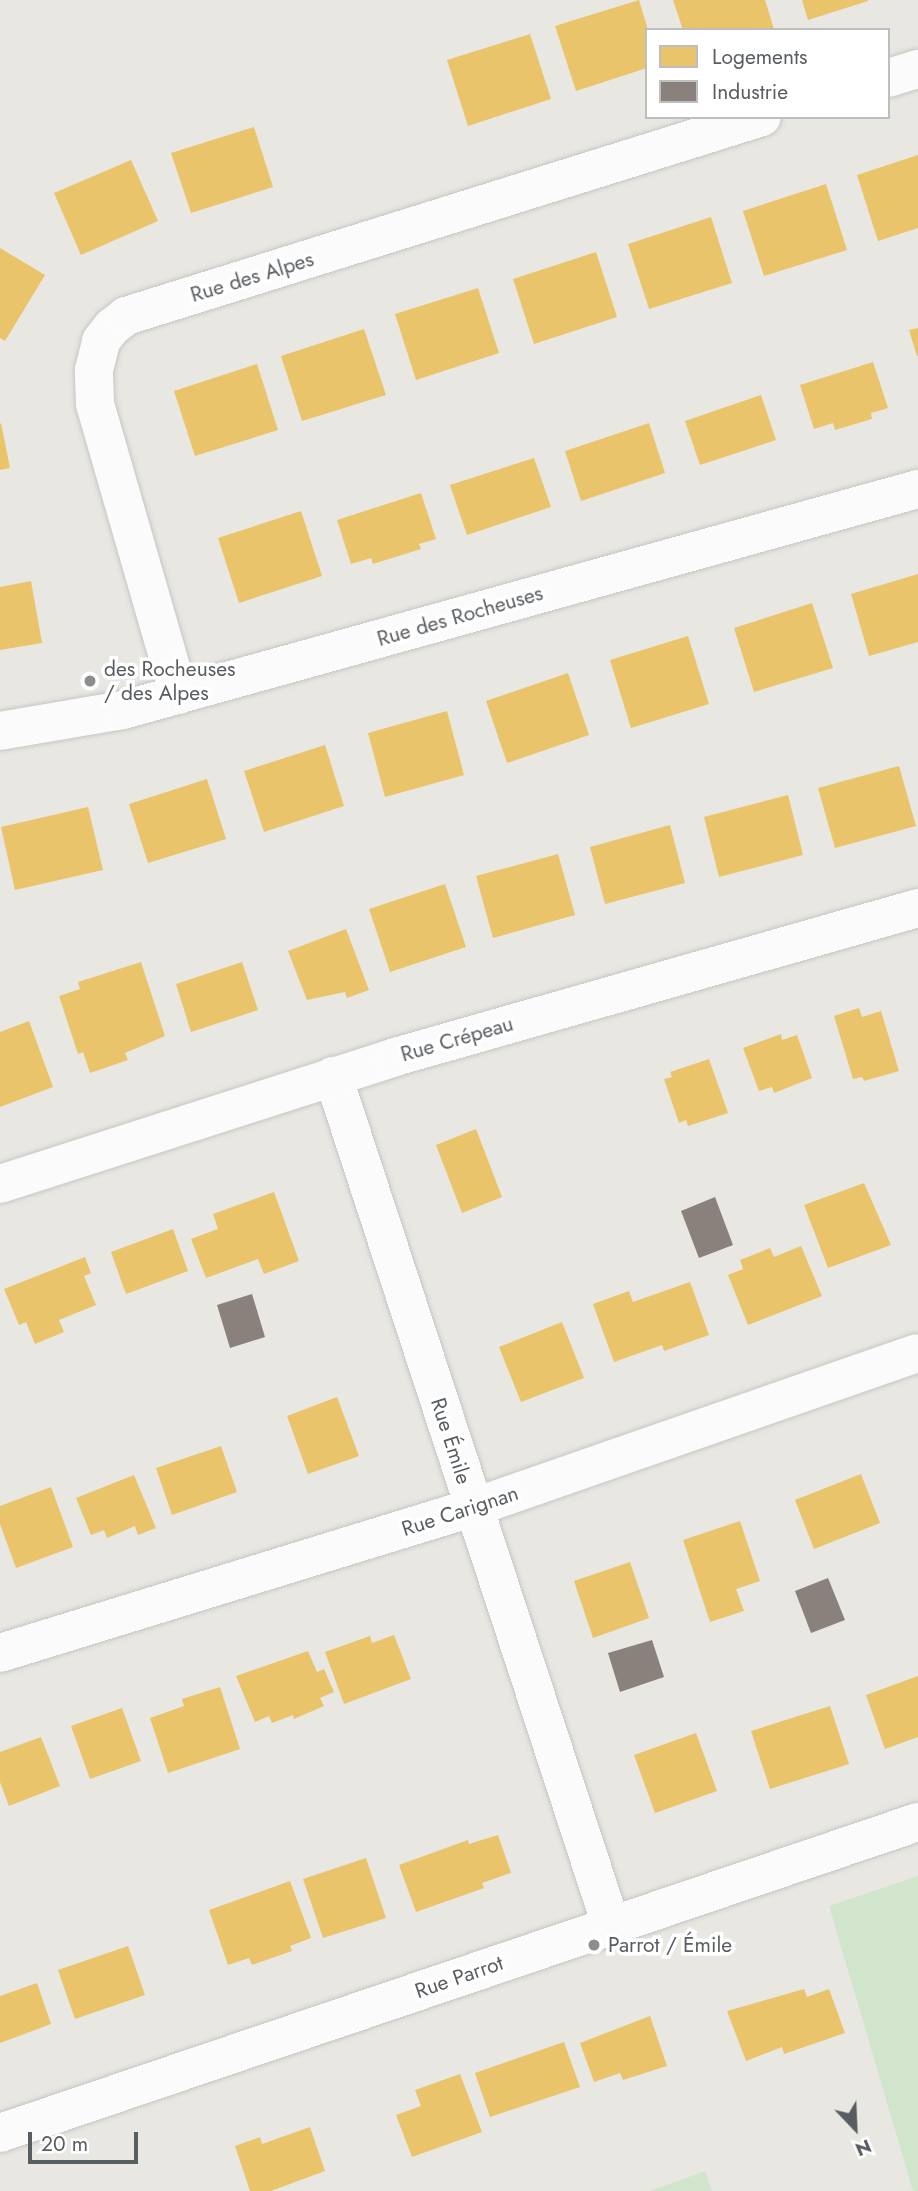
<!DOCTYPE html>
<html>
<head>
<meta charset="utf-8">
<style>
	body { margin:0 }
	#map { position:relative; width:918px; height:2191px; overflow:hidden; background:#e9e7e2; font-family:Jost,sans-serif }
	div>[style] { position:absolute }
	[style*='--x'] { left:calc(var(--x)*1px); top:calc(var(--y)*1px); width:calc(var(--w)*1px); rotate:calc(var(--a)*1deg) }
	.green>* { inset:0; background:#d1e5cd }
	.homes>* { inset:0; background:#e9c46a }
	.industry>* { inset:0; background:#8a817c }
	.roads { filter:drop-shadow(0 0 2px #c6c6c5) drop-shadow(0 0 2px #c6c6c5) }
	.minor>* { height:38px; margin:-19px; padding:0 19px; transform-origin:19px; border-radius:19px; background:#fcfbfb }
	.dots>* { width:19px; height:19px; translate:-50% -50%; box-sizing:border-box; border:4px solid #fff; border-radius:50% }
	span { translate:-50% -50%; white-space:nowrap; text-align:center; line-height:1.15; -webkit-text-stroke:7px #fff; paint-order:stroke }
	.street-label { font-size:21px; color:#585d61 }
	.poi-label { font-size:21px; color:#585d61 }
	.left { translate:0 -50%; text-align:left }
	.legend { position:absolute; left:645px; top:28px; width:245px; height:91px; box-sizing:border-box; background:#fff; border:2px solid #bcbec0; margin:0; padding:9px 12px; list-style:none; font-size:21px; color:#585d61 }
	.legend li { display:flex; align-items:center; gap:14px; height:35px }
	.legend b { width:35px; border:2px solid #bcbec0 }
	.north { position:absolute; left:820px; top:2093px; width:70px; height:70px; -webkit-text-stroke:5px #fff; paint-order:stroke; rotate:157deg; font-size:19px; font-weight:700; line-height:28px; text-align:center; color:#585d61 }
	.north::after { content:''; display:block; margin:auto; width:24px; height:32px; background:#585d61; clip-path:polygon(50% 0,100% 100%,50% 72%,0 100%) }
	.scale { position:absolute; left:28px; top:2132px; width:110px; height:32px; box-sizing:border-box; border:4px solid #585d61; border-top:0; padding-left:9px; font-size:21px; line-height:24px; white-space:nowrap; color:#585d61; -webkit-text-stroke:5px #fff; paint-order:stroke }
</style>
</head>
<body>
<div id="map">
	<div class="green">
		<div style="clip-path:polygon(918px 1876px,918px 2191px,913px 2191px,829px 1906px)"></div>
		<div style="clip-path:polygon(705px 2171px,712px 2191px,650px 2191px)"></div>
	</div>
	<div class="homes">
		<div style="clip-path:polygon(639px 0,648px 30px,647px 68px,576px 91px,555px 26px)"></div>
		<div style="clip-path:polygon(673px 0,765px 0,774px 29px,683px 30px)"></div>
		<div style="clip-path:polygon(802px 0,868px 0,868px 1px,808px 20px)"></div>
		<div style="clip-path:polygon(530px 34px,551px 99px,468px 126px,447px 60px)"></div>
		<div style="clip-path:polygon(254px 127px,273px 187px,191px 213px,171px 153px)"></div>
		<div style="clip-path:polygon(918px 155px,918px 228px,878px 241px,857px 175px)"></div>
		<div style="clip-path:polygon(131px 160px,158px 221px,81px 255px,54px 193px)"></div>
		<div style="clip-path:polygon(826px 184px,847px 250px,764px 276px,743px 211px)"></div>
		<div style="clip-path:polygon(711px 217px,732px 283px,649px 309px,628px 244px)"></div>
		<div style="clip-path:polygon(0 248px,45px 275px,5px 341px,0 338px)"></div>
		<div style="clip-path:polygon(596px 252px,617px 317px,534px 344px,513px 279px)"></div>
		<div style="clip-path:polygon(478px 288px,499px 353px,416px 380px,395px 314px)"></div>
		<div style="clip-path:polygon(918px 328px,918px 356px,917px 356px,909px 330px)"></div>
		<div style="clip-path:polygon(364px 329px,386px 395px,302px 421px,281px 356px)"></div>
		<div style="clip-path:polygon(873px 362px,888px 408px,871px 413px,872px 419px,835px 430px,833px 423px,814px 429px,800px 385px)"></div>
		<div style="clip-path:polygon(257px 364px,278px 430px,195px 456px,174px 391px)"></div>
		<div style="clip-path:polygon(761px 395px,776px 440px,700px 465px,685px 421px)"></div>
		<div style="clip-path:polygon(1px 423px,10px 468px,0 470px,0 424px)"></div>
		<div style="clip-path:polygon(649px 423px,665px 473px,581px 501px,565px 451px)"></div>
		<div style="clip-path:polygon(534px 458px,551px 507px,467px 535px,450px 485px)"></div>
		<div style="clip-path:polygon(421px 493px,436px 539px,419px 544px,421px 549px,373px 564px,371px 558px,351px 564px,337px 520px)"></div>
		<div style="clip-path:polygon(301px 511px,322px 576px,239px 603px,218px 538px)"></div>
		<div style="clip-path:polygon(918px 574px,918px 642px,869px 656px,851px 594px)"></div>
		<div style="clip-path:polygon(31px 581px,42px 643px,0 650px,0 587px)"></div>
		<div style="clip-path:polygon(812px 603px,833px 668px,754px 692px,734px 628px)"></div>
		<div style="clip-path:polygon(688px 636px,709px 704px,631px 728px,610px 660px)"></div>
		<div style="clip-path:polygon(568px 673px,589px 735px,507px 763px,486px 701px)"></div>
		<div style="clip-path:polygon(447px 711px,464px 775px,385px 797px,368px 733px)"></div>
		<div style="clip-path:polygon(325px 745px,344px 806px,264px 832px,244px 771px)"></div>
		<div style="clip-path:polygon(899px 766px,916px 826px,835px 848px,818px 788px)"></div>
		<div style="clip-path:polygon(207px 779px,226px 839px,148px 863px,129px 804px)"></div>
		<div style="clip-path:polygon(788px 795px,803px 855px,719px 877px,704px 817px)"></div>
		<div style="clip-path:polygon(88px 807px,103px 870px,15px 890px,1px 827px)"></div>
		<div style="clip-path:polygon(670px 825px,685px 883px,605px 904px,590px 847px)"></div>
		<div style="clip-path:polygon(558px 854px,575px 915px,493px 938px,476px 876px)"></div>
		<div style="clip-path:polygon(445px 884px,466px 947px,390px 972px,369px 909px)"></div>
		<div style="clip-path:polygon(346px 929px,369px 990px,347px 998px,345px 992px,307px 1000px,288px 951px)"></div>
		<div style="clip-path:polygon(141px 962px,165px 1036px,125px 1053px,128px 1060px,90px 1073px,83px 1052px,78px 1054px,59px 996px,80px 989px,78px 982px)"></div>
		<div style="clip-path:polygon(242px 962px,258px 1010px,191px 1032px,176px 984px)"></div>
		<div style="clip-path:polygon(859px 1008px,862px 1017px,881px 1011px,899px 1071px,864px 1081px,862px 1077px,853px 1079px,834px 1016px)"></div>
		<div style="clip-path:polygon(29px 1021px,53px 1087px,0 1107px,0 1032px)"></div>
		<div style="clip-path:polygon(781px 1034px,782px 1040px,797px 1035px,812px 1078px,774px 1093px,772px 1087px,759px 1091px,743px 1048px)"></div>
		<div style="clip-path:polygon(709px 1059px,728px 1113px,688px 1126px,686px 1120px,679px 1123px,664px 1079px,672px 1077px,670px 1072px)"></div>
		<div style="clip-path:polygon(476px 1129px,502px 1197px,462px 1213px,436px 1145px)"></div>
		<div style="clip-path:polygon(864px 1183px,891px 1245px,828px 1268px,804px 1205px)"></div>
		<div style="clip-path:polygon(274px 1192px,299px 1261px,264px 1274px,258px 1259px,206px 1278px,191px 1239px,218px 1229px,213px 1214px)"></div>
		<div style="clip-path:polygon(173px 1229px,188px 1271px,126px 1294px,111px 1252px)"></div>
		<div style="clip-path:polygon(801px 1246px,822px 1296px,748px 1325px,728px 1275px,743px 1269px,740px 1260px,770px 1248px,774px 1257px)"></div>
		<div style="clip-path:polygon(85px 1257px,91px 1273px,84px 1276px,96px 1305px,59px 1320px,64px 1332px,35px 1344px,26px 1322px,19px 1325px,4px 1289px)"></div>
		<div style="clip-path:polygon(690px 1282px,709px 1335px,664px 1351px,662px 1345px,614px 1362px,593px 1304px,629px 1291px,633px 1302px)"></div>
		<div style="clip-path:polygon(562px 1322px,584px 1378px,521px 1402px,499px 1347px)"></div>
		<div style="clip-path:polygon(337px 1397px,359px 1456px,308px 1474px,287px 1416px)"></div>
		<div style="clip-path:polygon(221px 1446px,237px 1492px,172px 1515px,156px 1468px)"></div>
		<div style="clip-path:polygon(861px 1474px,880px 1523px,814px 1549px,795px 1500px)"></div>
		<div style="clip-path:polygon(134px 1475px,156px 1528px,138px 1535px,135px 1526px,107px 1538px,104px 1530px,91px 1535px,76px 1498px)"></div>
		<div style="clip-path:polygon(51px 1487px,73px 1547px,16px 1568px,0 1524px,0 1506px)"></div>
		<div style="clip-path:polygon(740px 1521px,760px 1581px,736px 1589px,744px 1611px,710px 1622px,683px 1540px)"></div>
		<div style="clip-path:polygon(630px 1562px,649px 1618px,593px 1638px,574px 1581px)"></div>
		<div style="clip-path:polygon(394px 1635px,411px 1679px,344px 1704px,325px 1652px,370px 1636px,372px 1643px)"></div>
		<div style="clip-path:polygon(308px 1651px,317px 1672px,324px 1669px,334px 1692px,320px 1698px,324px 1706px,294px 1719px,293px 1715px,272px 1723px,269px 1716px,255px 1722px,236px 1676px)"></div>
		<div style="clip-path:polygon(918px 1676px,918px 1737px,885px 1749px,866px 1695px)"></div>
		<div style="clip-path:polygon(220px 1687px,240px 1749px,168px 1773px,150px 1718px,184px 1706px,182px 1699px)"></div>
		<div style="clip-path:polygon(830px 1706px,849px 1764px,770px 1789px,751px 1731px)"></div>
		<div style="clip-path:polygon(122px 1708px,141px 1761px,90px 1779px,71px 1726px)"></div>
		<div style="clip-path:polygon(696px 1733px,717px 1791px,655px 1813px,634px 1755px)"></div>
		<div style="clip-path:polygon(41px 1737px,60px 1786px,9px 1806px,0 1782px,0 1752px)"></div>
		<div style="clip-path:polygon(498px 1835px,511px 1873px,482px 1883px,484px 1888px,416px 1912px,399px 1865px,468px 1840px,469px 1844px)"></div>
		<div style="clip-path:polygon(366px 1858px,386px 1918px,323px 1938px,303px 1879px)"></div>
		<div style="clip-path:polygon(290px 1881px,311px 1938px,290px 1946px,292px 1951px,252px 1965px,249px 1958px,228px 1965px,209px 1910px)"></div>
		<div style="clip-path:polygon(128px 1946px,145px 1995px,75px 2019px,58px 1970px)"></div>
		<div style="clip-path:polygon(37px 1983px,51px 2024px,0 2043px,0 1996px)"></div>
		<div style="clip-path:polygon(804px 1989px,807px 1997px,829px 1989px,845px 2033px,784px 2054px,782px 2047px,746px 2061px,727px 2011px)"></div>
		<div style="clip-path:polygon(650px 2016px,667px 2066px,623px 2080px,620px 2073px,594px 2082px,580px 2043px)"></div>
		<div style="clip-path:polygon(564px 2042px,580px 2087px,490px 2117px,475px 2073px)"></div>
		<div style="clip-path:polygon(460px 2074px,482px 2132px,412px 2157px,396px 2115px,421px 2106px,415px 2090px)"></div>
		<div style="clip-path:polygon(310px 2127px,325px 2171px,271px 2191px,250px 2191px,235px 2146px,260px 2137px,262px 2144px)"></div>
	</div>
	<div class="industry">
		<div style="clip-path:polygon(715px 1197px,733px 1245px,699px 1258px,681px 1211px)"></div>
		<div style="clip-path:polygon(252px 1294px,265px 1337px,230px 1348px,217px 1305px)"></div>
		<div style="clip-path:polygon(828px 1578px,845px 1620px,811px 1633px,795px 1591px)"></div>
		<div style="clip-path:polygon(652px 1640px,664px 1677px,620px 1692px,608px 1653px)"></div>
	</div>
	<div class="roads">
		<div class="minor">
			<div style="--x:888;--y:78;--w:31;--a:-17"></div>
			<div style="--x:179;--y:695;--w:303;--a:-106.1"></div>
			<div style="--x:95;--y:404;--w:34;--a:-92"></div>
			<div style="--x:94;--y:370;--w:30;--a:-76"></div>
			<div style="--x:101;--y:341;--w:18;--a:-52"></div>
			<div style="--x:112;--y:327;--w:18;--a:-38"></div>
			<div style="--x:126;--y:316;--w:666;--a:-17.37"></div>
			<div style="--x:0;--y:731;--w:125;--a:-9.7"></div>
			<div style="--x:123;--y:710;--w:825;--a:-15.54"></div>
			<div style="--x:333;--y:1076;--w:893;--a:71.87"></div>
			<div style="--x:0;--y:1184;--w:415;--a:-17.8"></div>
			<div style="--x:395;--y:1057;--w:544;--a:-15.9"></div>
			<div style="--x:0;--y:1653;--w:494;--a:-17.1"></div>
			<div style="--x:472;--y:1508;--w:470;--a:-19.2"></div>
			<div style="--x:0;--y:2133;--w:969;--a:-18.72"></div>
		</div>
	</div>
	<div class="dots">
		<div style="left:90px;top:681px;background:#8b8d8e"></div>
		<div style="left:594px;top:1945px;background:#8b8d8e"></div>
	</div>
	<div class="street-label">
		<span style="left:252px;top:277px;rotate:-17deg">Rue des Alpes</span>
		<span style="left:460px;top:616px;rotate:-16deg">Rue des Rocheuses</span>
		<span style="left:457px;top:1039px;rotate:-16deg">Rue Crépeau</span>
		<span style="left:451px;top:1441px;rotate:72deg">Rue Émile</span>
		<span style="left:460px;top:1511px;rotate:-18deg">Rue Carignan</span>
		<span style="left:459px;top:1977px;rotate:-19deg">Rue Parrot</span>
	</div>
	<div class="poi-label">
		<span class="left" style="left:104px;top:681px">des Rocheuses<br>/ des Alpes</span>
		<span class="left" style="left:608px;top:1945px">Parrot / Émile</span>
	</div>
	<ul class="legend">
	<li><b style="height:19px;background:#e9c46a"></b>Logements</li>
	<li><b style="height:19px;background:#8a817c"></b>Industrie</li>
	</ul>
	<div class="north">N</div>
	<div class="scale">20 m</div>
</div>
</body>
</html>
